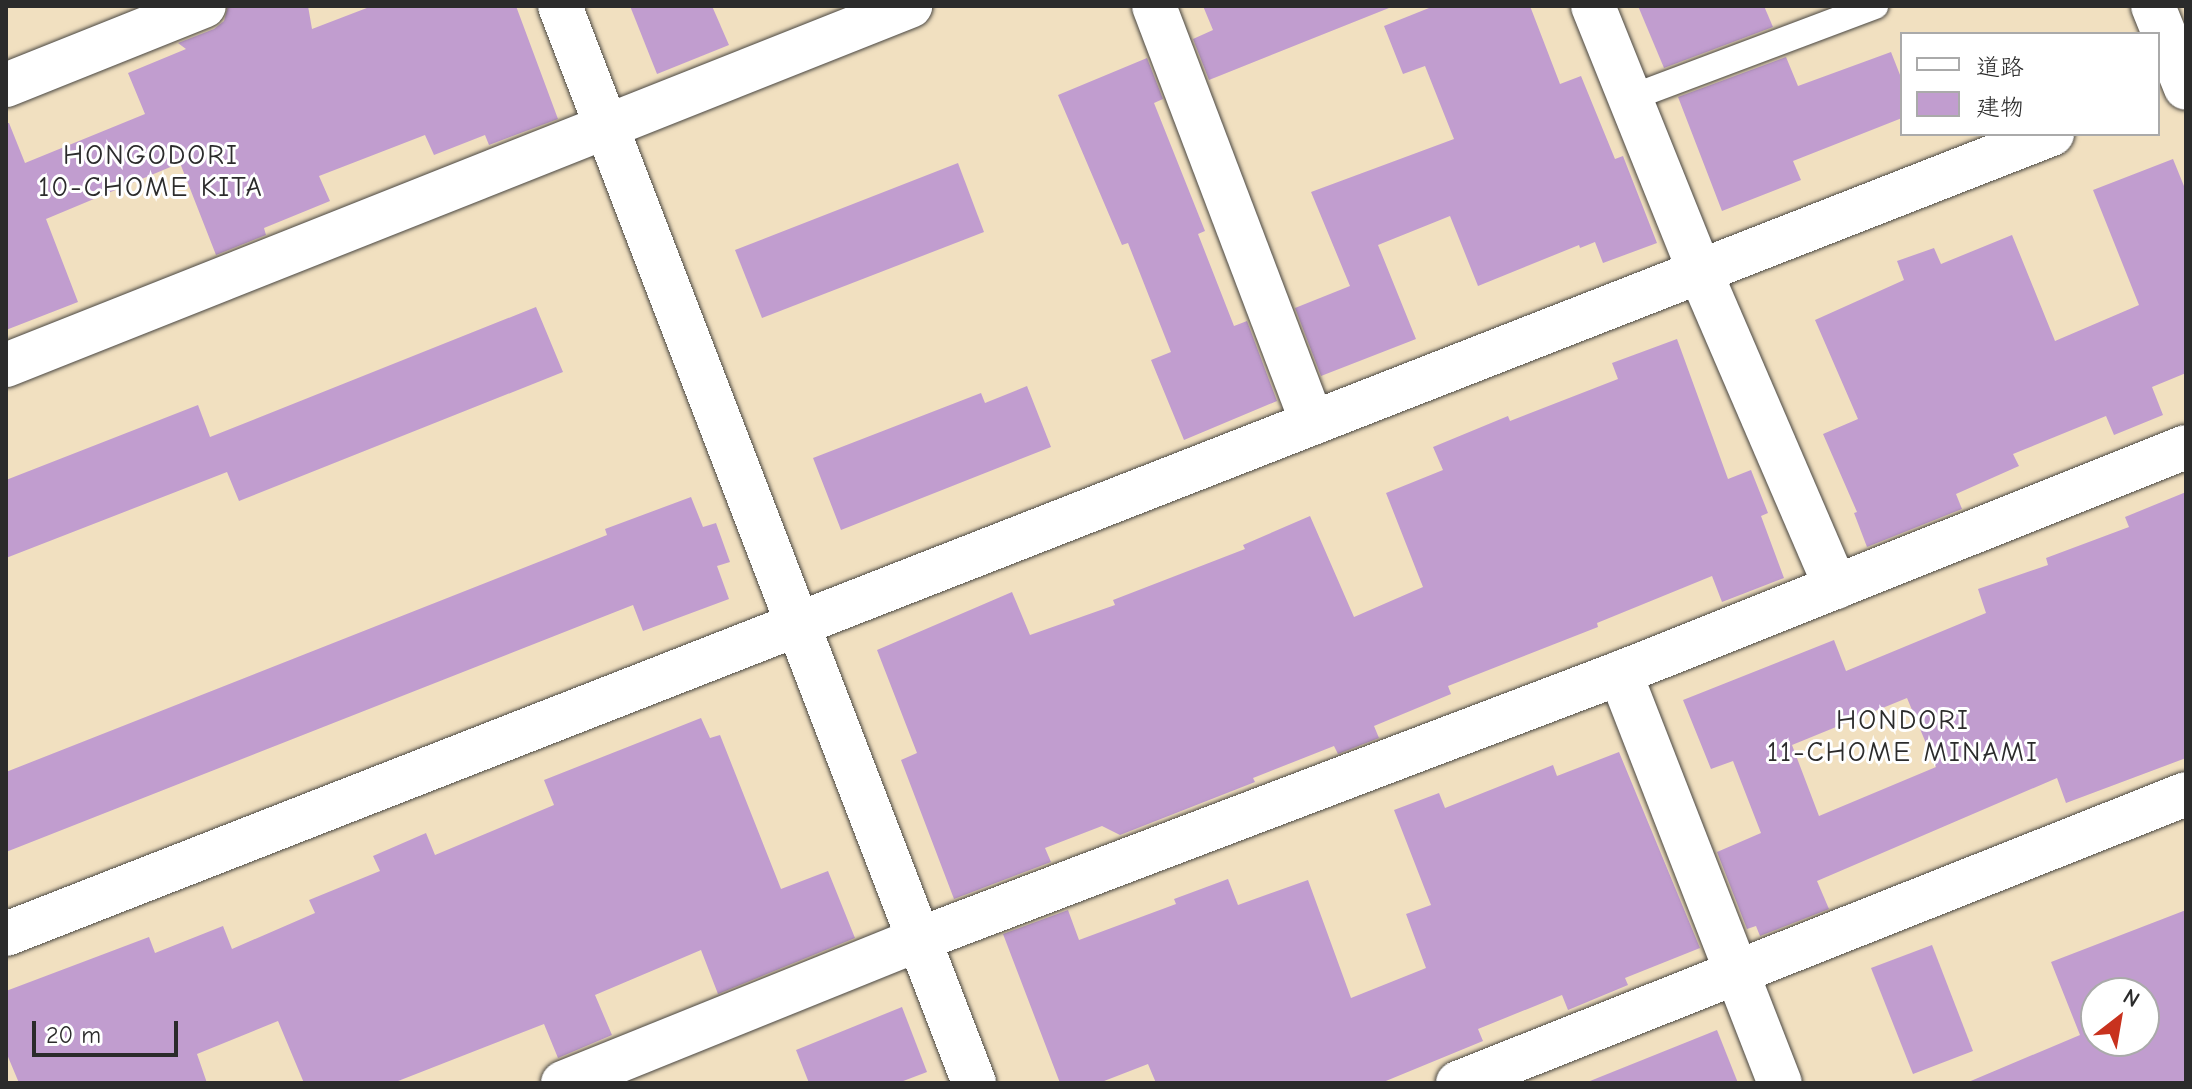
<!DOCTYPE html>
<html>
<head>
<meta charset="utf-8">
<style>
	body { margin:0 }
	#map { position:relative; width:2192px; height:1089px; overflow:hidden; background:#f1e0c0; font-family:"Comic Neue","Klee One",sans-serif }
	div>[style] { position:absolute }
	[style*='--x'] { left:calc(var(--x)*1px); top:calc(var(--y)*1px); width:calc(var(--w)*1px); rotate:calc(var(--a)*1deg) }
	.building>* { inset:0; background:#c19dcf }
	.roads { filter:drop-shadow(0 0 2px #494641) drop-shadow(0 0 2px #494641) }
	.service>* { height:26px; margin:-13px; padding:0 13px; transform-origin:13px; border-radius:13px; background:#fff }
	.minor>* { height:44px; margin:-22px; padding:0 22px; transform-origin:22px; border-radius:22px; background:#fff }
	span { translate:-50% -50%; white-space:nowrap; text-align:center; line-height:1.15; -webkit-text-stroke:6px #fff; paint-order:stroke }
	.neighbourhood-label { font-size:28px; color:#2b2b2b; letter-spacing:2px }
	.frame { position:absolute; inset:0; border:8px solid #2b2b2b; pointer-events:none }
	.legend { position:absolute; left:1900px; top:32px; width:260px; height:104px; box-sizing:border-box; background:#fff; border:2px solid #aaa; margin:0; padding:10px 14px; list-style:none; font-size:24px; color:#2b2b2b }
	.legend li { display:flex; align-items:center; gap:16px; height:40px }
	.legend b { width:40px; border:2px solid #aaa }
	.north { position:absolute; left:2080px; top:977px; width:80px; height:80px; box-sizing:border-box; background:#fff; border:2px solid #aaa; border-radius:50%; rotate:31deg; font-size:22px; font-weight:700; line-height:32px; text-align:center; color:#2b2b2b }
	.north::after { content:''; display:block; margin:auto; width:28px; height:36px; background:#c8321e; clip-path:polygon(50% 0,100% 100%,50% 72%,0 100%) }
	.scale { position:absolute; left:32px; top:1021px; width:146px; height:36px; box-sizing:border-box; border:4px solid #2b2b2b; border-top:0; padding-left:10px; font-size:24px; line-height:28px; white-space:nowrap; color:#2b2b2b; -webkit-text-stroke:6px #fff; paint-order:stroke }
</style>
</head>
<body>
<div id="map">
	<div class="building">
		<div style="clip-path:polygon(228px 6px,308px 6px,312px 29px,372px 6px,516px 6px,558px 119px,489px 145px,485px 135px,434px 155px,425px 135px,319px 176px,330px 201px,264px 228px,266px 235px,216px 255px,180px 163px,46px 219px,78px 302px,6px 330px,6px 123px,9px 123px,25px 163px,145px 114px,128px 73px,186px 49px,178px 43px,214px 29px,224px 21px)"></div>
		<div style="clip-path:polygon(630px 6px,712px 6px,729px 45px,657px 74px)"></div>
		<div style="clip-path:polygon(1203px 6px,1388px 6px,1389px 8px,1209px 80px,1193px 39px,1213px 30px)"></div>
		<div style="clip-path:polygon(1434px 6px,1530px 6px,1560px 84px,1581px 76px,1615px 159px,1623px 156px,1657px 243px,1603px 263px,1595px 242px,1580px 248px,1579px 245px,1478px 286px,1450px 216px,1378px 245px,1416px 339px,1321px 376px,1295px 308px,1350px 286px,1311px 192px,1454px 139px,1425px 66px,1403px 74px,1384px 26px)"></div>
		<div style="clip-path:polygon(1638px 6px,1764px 6px,1773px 27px,1664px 68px)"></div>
		<div style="clip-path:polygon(1891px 52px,1902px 80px,1902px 118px,1793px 161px,1801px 180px,1722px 211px,1678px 97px,1786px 57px,1798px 86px)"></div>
		<div style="clip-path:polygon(1147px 58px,1163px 99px,1154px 103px,1205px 231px,1198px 234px,1234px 326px,1247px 321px,1277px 401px,1184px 440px,1151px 360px,1171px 352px,1128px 243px,1122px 245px,1058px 95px)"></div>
		<div style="clip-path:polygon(2173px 159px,2186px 191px,2186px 373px,2152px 387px,2163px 415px,2114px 435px,2106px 416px,2013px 454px,2019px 466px,1956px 494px,1962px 509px,1867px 547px,1854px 513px,1857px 512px,1823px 434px,1858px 419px,1815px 320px,1904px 280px,1897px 261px,1934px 248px,1941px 264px,2012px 235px,2055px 341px,2139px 305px,2093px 190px)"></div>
		<div style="clip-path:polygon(958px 163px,984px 232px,762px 318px,735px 250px)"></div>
		<div style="clip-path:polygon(536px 307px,563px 372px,239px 501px,227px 472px,6px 558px,6px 480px,198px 405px,210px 437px)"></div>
		<div style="clip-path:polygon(1677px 339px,1728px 479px,1751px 470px,1768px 513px,1761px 516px,1784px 578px,1722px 602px,1712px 576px,1597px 623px,1598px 627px,1448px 686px,1451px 694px,1374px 726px,1379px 738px,1338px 754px,1334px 746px,1253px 778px,1255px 782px,1120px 835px,1102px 826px,1045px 848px,1051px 862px,954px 899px,901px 760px,917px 753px,877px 650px,1012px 592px,1030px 635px,1115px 605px,1113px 600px,1245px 549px,1243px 545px,1310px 516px,1354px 617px,1423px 587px,1386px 493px,1443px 470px,1433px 447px,1508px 416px,1510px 421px,1618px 379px,1612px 363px)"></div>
		<div style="clip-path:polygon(1027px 386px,1051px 447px,841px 530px,813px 458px,981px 393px,985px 403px)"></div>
		<div style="clip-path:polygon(evenodd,2186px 492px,2186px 758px,2066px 803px,2057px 778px,1817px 881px,1829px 909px,1760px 936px,1756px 926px,1747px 929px,1717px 852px,1761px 833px,1733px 761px,1711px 769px,1683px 700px,1834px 640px,1846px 671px,1986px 613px,1978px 589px,2048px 565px,2046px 558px,2129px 527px,2125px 517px,2186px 492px,1907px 698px,1936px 767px,1819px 816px,1792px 745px,1907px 698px)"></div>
		<div style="clip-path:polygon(691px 497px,703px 527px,716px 523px,730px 562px,717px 566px,729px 599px,643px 631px,633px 605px,6px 852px,6px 772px,607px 535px,605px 529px)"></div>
		<div style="clip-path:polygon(701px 718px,710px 738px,720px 735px,781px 889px,828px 871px,855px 938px,718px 994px,701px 950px,595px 995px,612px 1035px,558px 1058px,544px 1024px,393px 1083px,304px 1083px,278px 1021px,197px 1054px,207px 1083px,19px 1083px,6px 1052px,6px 991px,149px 937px,155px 953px,223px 926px,232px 949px,315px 913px,309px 900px,380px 871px,373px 856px,426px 833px,435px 855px,554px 805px,544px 780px)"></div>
		<div style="clip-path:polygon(1619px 752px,1700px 948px,1625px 978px,1628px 985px,1568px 1010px,1562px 995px,1478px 1029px,1483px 1041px,1381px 1083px,1156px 1083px,1148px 1064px,1099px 1083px,1060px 1083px,1003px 934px,1068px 910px,1079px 940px,1176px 904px,1174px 899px,1228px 879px,1238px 905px,1308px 880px,1351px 998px,1426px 968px,1406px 914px,1431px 905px,1394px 810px,1439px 793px,1445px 808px,1553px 765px,1557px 776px)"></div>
		<div style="clip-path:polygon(evenodd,2186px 910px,2186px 1083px,1966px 1083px,2080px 1035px,2051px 962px,2186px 910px,2096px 993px,2144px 993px,2144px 1041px,2096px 1041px,2096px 993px)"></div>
		<div style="clip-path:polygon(1932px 945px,1973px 1051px,1913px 1074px,1871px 968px)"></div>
		<div style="clip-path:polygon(902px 1007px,927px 1072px,898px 1083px,809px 1083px,796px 1050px)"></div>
		<div style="clip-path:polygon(1717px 1030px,1738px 1083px,1590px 1083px,1590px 1081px)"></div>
	</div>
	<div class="roads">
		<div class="service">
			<div style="--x:1630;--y:98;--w:262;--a:-20.6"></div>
		</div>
		<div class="minor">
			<div style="--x:560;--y:6;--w:1154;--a:68.97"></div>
			<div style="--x:1154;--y:6;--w:446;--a:69.2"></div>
			<div style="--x:1593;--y:6;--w:289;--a:68.1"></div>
			<div style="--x:1701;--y:274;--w:341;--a:66.7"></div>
			<div style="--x:2153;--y:6;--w:88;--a:68.1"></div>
			<div style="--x:6;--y:85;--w:213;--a:-21.8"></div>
			<div style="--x:6;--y:365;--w:973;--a:-21.66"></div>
			<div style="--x:1620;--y:673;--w:440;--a:68.7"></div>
			<div style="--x:6;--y:934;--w:2197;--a:-21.36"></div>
			<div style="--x:563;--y:1083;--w:385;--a:-22"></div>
			<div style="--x:920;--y:939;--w:749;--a:-20.81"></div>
			<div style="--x:1620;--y:673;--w:609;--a:-21.77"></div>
			<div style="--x:1458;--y:1083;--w:783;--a:-21.65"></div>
		</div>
	</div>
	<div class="neighbourhood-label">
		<span style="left:151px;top:171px">HONGODORI<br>10-CHOME KITA</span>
		<span style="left:1903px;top:736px">HONDORI<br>11-CHOME MINAMI</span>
	</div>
	<div class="frame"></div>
	<ul class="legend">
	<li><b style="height:10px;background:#fff"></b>道路</li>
	<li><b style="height:22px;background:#c19dcf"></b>建物</li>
	</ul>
	<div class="north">N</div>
	<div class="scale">20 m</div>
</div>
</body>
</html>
